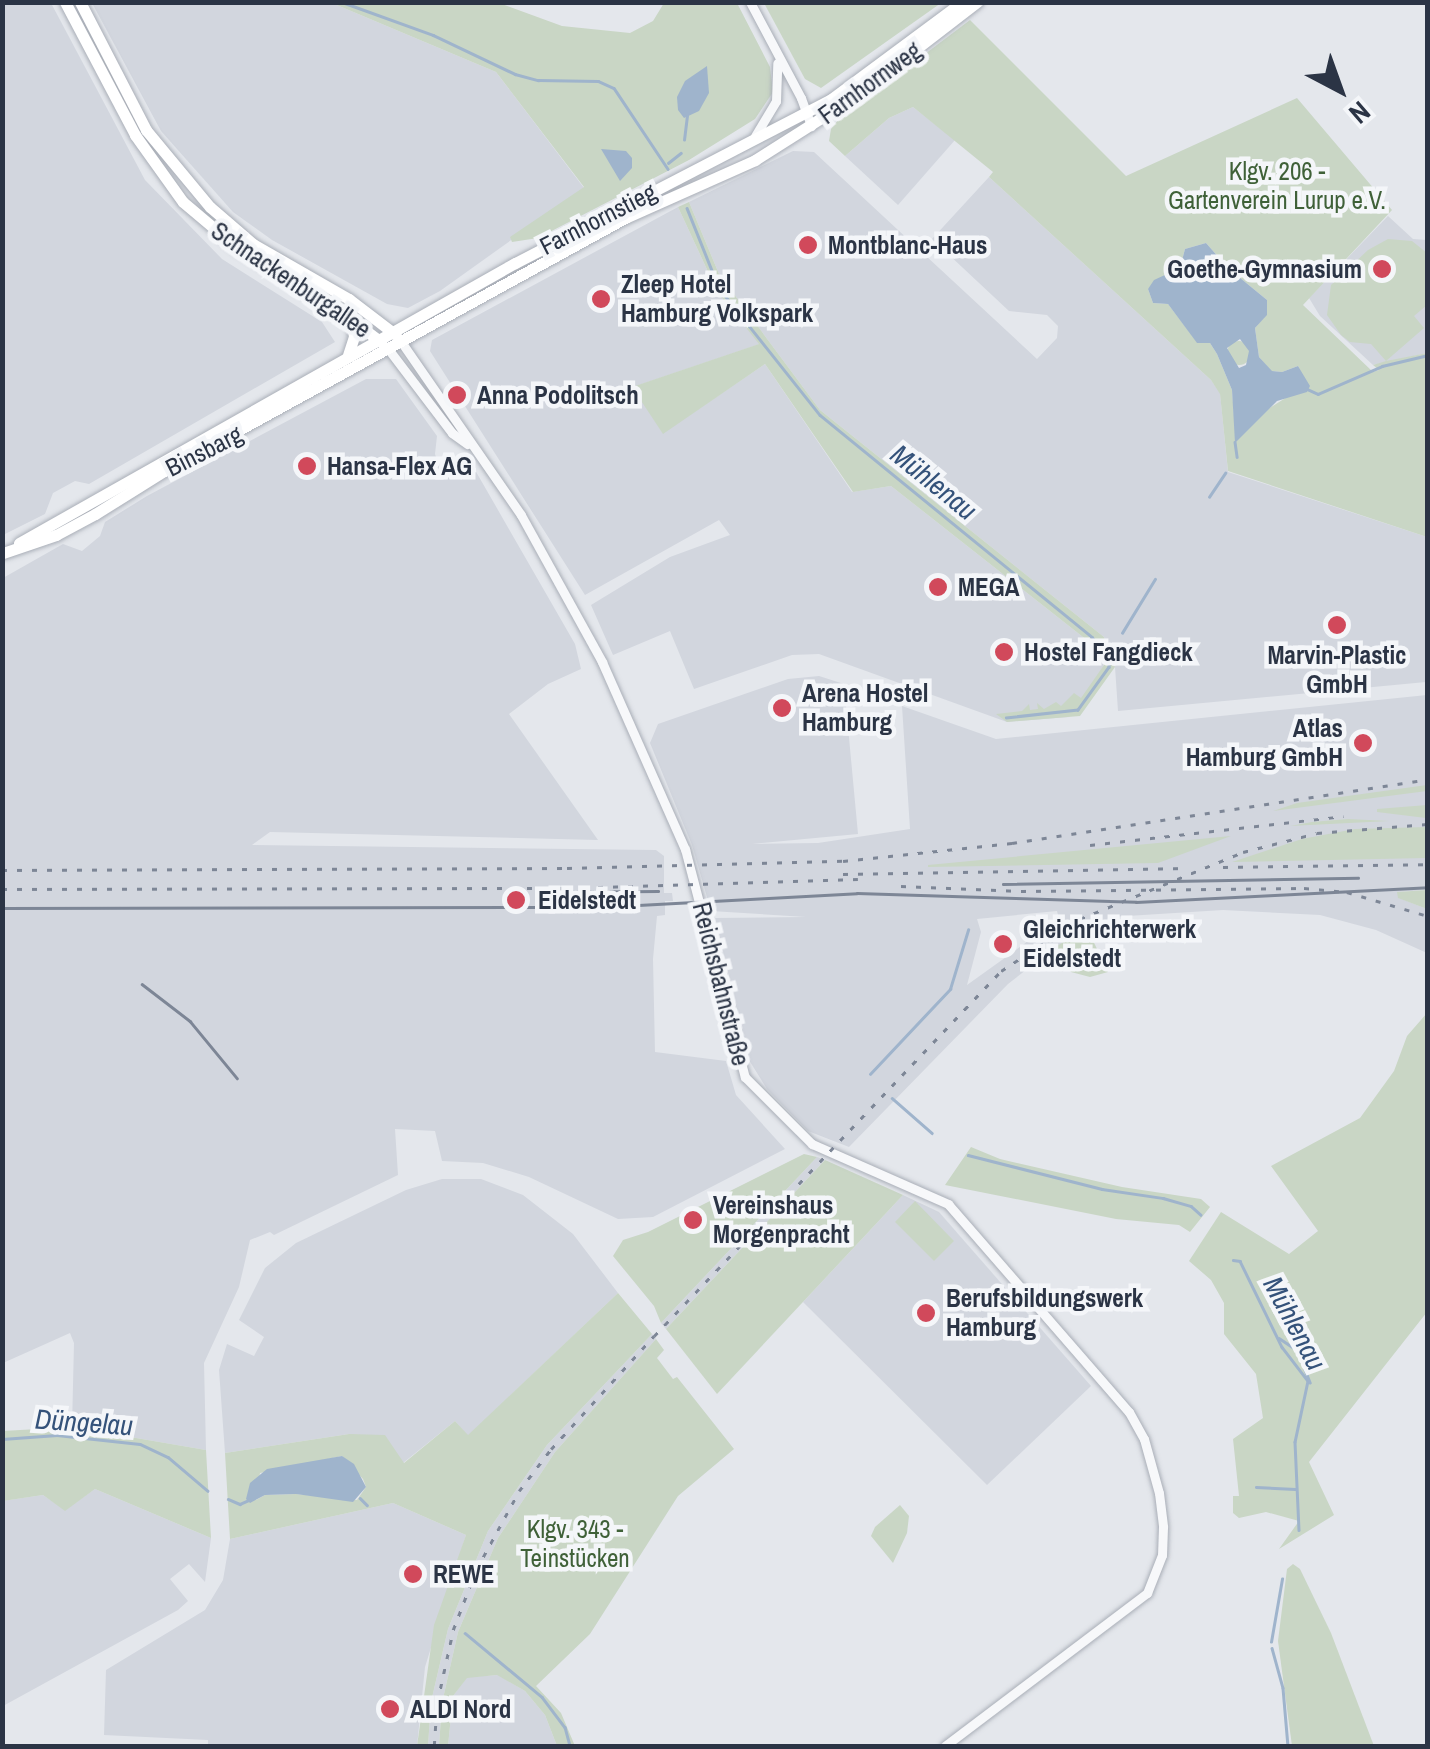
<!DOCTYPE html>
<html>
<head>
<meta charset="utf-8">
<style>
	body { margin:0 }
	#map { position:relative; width:1430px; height:1749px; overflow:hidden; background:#e4e7ec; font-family:"Archivo Narrow",sans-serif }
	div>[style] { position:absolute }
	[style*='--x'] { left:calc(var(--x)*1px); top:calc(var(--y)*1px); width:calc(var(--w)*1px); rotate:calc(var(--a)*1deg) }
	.built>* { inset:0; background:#d2d6de }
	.green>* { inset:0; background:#c9d6c5 }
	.round { border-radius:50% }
	.water>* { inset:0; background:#9fb4cc }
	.stream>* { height:2.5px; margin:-1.25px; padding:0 1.25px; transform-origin:1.25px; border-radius:1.25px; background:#9fb4cc }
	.roads { filter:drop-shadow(0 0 2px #a9aeb7) drop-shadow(0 0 2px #a9aeb7) }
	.minor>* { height:9px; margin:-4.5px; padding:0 4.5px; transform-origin:4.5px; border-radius:4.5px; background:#f7f8fa }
	.major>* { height:11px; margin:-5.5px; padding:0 5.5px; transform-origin:5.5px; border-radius:5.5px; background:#fff }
	.tram>* { height:2.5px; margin:-1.25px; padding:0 1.25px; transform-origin:1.25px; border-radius:1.25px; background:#7d8696 }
	.rail>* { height:2.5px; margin-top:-1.25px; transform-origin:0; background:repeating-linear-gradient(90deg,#7d8696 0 5px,transparent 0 15px) }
	.dots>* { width:28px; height:28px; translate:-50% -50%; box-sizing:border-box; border:5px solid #f4f6f9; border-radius:50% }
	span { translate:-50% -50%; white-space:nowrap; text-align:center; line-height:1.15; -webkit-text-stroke:9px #f4f6f9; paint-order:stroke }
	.street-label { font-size:25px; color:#2b3445 }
	.park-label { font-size:25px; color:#3f6138 }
	.poi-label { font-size:25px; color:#2b3445; font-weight:700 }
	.left { translate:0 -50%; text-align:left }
	.right { translate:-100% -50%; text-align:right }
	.water-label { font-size:28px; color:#34527a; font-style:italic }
	.frame { position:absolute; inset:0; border:5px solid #2b3445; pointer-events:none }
	.north { position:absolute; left:1290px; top:40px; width:100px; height:100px; -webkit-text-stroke:8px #f4f6f9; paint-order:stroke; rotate:139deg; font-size:28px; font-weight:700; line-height:40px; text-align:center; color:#2b3445 }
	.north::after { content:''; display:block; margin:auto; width:35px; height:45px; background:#2b3445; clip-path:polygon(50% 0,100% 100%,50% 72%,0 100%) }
</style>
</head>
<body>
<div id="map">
	<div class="built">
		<div style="clip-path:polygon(3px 2px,51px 3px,145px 180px,222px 259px,322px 322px,335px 342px,89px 484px,75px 481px,53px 493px,45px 514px,3px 535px)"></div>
		<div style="clip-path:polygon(92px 3px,332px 3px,496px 72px,584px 188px,440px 291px,408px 308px,387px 304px,272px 240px,233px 212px,161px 131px)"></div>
		<div style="clip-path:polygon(913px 107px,955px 140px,898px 205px,845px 156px,889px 118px)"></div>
		<div style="clip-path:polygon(793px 151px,814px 152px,1037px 359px,1057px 338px,1058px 326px,1047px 315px,1009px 311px,932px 239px,989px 177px,1211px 380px,1220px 393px,1228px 472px,1427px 537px,1426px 682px,1118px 711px,1115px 667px,1104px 637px,820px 410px,719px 274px,689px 202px)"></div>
		<div style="clip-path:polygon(678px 207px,717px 291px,760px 344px,633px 387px,663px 433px,765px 364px,852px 492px,891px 486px,1088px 641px,1104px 666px,1069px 717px,1007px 722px,819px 654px,792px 655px,694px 689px,670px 631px,613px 655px,591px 605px,670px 557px,730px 535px,719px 520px,585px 595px,430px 351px,432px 340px)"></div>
		<div style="clip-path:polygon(1388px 216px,1413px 239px,1427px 240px,1427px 353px,1373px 365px,1320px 316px,1309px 298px)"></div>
		<div style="clip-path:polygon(366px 379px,396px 379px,437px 436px,435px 454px,440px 469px,459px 462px,475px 470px,575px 644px,581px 669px,548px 684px,509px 714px,598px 840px,270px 832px,252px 845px,656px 850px,664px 856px,664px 893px,672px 893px,673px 901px,665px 901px,665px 915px,657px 916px,653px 959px,655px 1052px,726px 1061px,736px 1095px,785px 1149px,653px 1217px,618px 1219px,529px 1177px,483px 1163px,442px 1161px,435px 1131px,395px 1129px,398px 1175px,274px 1235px,270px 1232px,250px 1240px,239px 1287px,204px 1363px,206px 1450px,72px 1427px,74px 1343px,70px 1333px,3px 1363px,3px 578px,63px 544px,82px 551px,100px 536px,105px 522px,147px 496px)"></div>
		<div style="clip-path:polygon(evenodd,819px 676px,844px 684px,858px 834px,752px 844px,818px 843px,910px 829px,902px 706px,996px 739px,1427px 695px,1427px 890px,1398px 892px,1399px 898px,1427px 909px,1427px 953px,1376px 930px,1320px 915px,1223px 910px,1111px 917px,1055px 947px,1008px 984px,849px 1147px,808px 1131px,767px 1089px,749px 1060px,715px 918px,806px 917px,711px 911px,692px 845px,650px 743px,658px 724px,788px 679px,819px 676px,1057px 911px,1059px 919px,967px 985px,981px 932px,977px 919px,1057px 911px)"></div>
		<div style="clip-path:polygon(817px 1157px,825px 1160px,666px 1329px,661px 1323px)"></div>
		<div style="clip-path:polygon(442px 1179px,481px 1179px,523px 1195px,573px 1234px,618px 1293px,468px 1436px,455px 1421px,403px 1463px,349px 1434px,225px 1453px,219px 1370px,227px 1344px,254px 1356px,264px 1337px,239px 1320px,265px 1268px,296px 1243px,406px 1190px)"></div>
		<div style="clip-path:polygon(903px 1195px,939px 1212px,1091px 1386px,987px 1485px,803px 1302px)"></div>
		<div style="clip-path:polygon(652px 1334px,656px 1339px,555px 1452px,498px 1538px,458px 1632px,442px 1703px,439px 1746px,428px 1746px,431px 1702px,448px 1629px,488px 1531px,547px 1445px)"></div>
		<div style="clip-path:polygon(95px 1489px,211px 1538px,205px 1582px,189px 1564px,170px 1579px,188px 1601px,178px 1610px,3px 1706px,2px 1501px,43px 1495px,65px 1510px)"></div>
		<div style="clip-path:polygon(393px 1503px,466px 1535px,425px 1667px,417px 1746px,208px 1746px,208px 1740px,104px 1735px,106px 1670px,205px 1610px,223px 1580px,230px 1539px)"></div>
		<div style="clip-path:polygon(498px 1675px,525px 1691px,545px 1715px,557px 1746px,448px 1746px,453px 1696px,467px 1677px)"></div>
	</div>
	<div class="green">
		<div style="clip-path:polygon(332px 3px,499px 3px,562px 26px,630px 33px,653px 21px,664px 3px,737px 3px,770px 67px,773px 92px,755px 119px,689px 160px,538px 238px,512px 242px,510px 237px,584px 187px,496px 72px)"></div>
		<div style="clip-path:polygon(764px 3px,941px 3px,821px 88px,805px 79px)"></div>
		<div style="clip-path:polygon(evenodd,970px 20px,1126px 176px,1297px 98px,1392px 210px,1303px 305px,1373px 372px,1379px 370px,1373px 365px,1386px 361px,1371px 344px,1350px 342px,1341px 335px,1327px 315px,1331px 285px,1368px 250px,1388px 239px,1412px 241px,1427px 253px,1427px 305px,1414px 316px,1424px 328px,1386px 361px,1427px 353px,1427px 537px,1228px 471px,1220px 394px,1211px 380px,989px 177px,993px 172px,913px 107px,889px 118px,845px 156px,829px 141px,831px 129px,839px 119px,970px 20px,1206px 243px,1228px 268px,1267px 300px,1267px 314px,1255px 328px,1259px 357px,1271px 371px,1282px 372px,1298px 366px,1302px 375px,1295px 392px,1257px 416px,1236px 441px,1232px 390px,1217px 354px,1210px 343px,1197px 342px,1168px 304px,1153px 303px,1148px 289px,1180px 268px,1185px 249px,1206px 243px)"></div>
		<div style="clip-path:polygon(689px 202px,719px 274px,820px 410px,1104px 637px,1115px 667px,1080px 716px,1007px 722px,996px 714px,1022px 711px,1029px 704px,1030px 710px,1038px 709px,1037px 703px,1044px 709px,1056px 702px,1061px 706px,1074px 693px,1081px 698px,1104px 665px,1088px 641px,891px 486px,853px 492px,765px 364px,663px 434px,632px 387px,759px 344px,717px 291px,678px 207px)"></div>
		<div class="round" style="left:1227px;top:341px;width:24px;height:24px"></div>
		<div style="clip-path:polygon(1427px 785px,1427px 791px,1273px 811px,1297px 803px)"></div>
		<div style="clip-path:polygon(1427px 805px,1426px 818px,1377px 812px,1377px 809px)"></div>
		<div style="clip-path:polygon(1348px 819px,1389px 821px,1290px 826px,1312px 822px)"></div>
		<div style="clip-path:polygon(1427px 827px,1427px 858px,1232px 862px,1302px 839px,1355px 829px)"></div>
		<div style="clip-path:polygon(1231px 836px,1158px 863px,928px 867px,928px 865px)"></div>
		<div style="clip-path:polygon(1427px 890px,1427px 909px,1398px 898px,1397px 892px)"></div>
		<div style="clip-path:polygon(1087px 928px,1108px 972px,1090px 977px,1071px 972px,1055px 947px)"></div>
		<div style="clip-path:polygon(1427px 1013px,1427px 1312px,1309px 1462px,1334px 1515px,1279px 1549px,1299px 1521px,1266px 1512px,1239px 1518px,1233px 1513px,1233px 1496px,1239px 1496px,1233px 1439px,1263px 1418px,1256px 1374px,1224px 1334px,1224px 1303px,1211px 1280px,1189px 1261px,1221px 1212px,1289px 1254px,1318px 1231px,1271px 1166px,1360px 1118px,1394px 1071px,1407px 1036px)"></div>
		<div style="clip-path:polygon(971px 1147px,1000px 1159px,1122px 1187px,1201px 1199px,1210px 1207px,1190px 1232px,1179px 1225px,1116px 1219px,945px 1185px)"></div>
		<div style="clip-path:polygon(804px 1154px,817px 1157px,661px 1323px,654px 1306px,613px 1256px,623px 1240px,648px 1232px)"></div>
		<div style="clip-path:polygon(825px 1160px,903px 1195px,717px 1394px,666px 1329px)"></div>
		<div style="clip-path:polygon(915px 1201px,954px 1241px,934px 1261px,895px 1222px)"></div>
		<div style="clip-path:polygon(evenodd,618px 1293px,652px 1334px,547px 1445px,488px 1531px,448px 1629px,431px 1702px,428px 1746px,417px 1746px,434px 1625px,466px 1535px,393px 1503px,230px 1539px,225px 1453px,349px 1434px,385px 1435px,404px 1463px,455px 1421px,468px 1435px,618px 1293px,342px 1456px,363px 1479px,366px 1487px,357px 1500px,296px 1494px,265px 1495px,256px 1500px,260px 1473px,342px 1456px)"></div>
		<div style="clip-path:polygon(656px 1339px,664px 1350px,657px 1358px,673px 1379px,677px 1377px,734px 1449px,678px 1496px,590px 1634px,536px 1686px,561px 1713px,575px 1746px,557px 1746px,545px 1715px,525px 1691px,497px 1675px,467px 1678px,453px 1696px,448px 1746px,439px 1746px,442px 1703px,458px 1632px,498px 1538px,555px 1452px)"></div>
		<div style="clip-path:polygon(72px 1427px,206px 1450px,211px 1538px,95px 1489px,65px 1511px,43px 1495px,3px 1501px,3px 1431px)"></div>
		<div style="clip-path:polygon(900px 1505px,909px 1516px,907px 1533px,893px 1563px,871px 1536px,875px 1527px)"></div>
		<div style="clip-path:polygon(1293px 1564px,1300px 1569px,1331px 1633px,1374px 1746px,1292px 1746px,1278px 1641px,1287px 1569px)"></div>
	</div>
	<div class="water">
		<div style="clip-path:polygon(707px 66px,709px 93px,699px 111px,684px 118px,678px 110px,677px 97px,685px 81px)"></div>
		<div style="clip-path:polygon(601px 149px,626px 151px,632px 158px,632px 168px,620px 181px)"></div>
		<div style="clip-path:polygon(evenodd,1206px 243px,1228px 268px,1267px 300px,1267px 315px,1255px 328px,1259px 357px,1272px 371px,1282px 372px,1298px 366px,1310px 386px,1307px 392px,1277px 401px,1235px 443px,1232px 390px,1217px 354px,1210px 343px,1197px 343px,1168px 304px,1153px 303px,1148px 289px,1154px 280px,1180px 268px,1185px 249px,1206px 243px,1240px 339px,1249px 351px,1246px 365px,1239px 368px,1227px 348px,1240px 339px)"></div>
		<div style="clip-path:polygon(342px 1456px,354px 1464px,366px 1487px,353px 1502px,296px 1494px,265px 1495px,250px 1503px,246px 1499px,250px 1483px,267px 1469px)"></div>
	</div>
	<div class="stream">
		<div style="--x:342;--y:2;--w:97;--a:19.9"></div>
		<div style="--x:433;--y:35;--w:91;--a:25.4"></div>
		<div style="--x:515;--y:74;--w:24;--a:15"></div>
		<div style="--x:538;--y:80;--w:60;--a:1"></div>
		<div style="--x:598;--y:81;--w:17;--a:24"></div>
		<div style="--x:614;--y:88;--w:97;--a:56.3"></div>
		<div style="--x:684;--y:140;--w:24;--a:-83"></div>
		<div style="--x:668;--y:163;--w:16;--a:-38"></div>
		<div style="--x:687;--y:208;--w:86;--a:68.2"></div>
		<div style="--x:719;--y:288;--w:162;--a:51.5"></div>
		<div style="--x:820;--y:415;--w:351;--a:39.2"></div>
		<div style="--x:1092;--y:637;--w:27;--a:51"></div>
		<div style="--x:1109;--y:658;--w:9;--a:90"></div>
		<div style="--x:1109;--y:667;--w:53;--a:125.8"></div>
		<div style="--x:1078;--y:710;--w:72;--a:173.7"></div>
		<div style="--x:1307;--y:389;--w:12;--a:24"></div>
		<div style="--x:1318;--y:394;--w:70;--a:-23.6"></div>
		<div style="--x:1382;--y:366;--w:47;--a:-13.4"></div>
		<div style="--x:1235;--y:442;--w:15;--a:82"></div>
		<div style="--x:1209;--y:497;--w:29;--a:-56"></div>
		<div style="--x:1122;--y:633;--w:63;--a:-58.6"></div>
		<div style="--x:870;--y:1074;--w:117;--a:-46.7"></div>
		<div style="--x:950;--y:989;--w:62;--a:-73"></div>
		<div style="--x:892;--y:1098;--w:53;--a:41.2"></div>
		<div style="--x:968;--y:1155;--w:138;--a:14.2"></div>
		<div style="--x:1102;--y:1189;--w:62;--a:8.4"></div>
		<div style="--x:1163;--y:1198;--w:29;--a:16"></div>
		<div style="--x:1191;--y:1206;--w:13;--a:42"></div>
		<div style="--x:1233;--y:1260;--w:7;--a:8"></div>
		<div style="--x:1240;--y:1261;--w:96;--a:64"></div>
		<div style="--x:1282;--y:1347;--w:43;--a:52.6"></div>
		<div style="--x:1308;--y:1381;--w:62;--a:102"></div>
		<div style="--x:1295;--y:1442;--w:88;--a:87.4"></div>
		<div style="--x:1279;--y:1338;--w:22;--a:34"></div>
		<div style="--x:1297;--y:1350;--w:35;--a:68"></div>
		<div style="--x:2;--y:1439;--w:55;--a:-4.2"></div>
		<div style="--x:57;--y:1435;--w:83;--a:6.2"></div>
		<div style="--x:140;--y:1444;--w:31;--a:25"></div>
		<div style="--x:168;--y:1457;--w:52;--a:40.4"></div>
		<div style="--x:1256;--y:1487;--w:39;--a:3"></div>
		<div style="--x:360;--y:1498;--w:10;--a:45"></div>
		<div style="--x:228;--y:1499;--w:13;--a:23"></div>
		<div style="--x:240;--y:1504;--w:10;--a:-24"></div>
		<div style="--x:465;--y:1633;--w:100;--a:39.7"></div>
		<div style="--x:542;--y:1697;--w:38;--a:53"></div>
		<div style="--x:565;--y:1727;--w:20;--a:75"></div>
		<div style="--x:1271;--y:1642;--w:64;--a:-80.1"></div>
		<div style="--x:1272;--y:1648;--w:41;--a:74.6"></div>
		<div style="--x:1283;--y:1688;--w:58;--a:85.1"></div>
	</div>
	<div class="roads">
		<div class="minor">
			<div style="--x:750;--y:2;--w:109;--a:62"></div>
			<div style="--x:801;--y:98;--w:30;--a:70"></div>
			<div style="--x:755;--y:136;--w:41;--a:-59"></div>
			<div style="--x:776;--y:101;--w:38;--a:-88"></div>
			<div style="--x:402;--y:343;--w:209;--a:55.3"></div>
			<div style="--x:521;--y:515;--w:168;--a:61.1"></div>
			<div style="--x:602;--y:662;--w:205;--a:66.1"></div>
			<div style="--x:685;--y:849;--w:236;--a:75.3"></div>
			<div style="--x:745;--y:1077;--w:95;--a:45"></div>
			<div style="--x:812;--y:1144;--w:149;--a:23.8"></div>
			<div style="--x:948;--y:1204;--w:276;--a:49"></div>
			<div style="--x:1129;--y:1412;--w:31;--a:61"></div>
			<div style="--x:1144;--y:1439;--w:56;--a:74.5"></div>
			<div style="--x:1159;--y:1493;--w:34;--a:83"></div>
			<div style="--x:1163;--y:1527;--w:28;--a:92"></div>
			<div style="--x:1162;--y:1555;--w:41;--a:111.5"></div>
			<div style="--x:1147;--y:1593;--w:253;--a:142.9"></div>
			<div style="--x:389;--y:350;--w:104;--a:52.8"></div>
			<div style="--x:452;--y:433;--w:19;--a:36"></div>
		</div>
		<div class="major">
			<div style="--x:65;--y:2;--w:150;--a:62.2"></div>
			<div style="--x:135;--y:135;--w:82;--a:54.4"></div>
			<div style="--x:183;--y:202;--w:68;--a:40.2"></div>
			<div style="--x:235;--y:246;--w:106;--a:31.1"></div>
			<div style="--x:326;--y:301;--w:69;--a:36.7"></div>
			<div style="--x:80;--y:2;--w:144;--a:62.7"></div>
			<div style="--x:146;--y:130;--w:100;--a:50.3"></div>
			<div style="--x:210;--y:207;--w:57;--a:40.7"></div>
			<div style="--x:253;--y:244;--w:111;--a:29.8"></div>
			<div style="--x:349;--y:299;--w:59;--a:37.5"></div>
			<div style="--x:348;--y:355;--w:20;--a:-72"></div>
			<div style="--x:354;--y:336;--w:20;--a:-101"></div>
			<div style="--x:19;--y:543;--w:570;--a:-29.45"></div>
			<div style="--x:515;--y:263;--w:355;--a:-27.4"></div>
			<div style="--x:830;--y:100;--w:164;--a:-36.6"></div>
			<div style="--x:3;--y:553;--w:56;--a:-18.8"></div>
			<div style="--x:56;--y:535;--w:44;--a:-28.3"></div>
			<div style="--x:95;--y:514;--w:81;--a:-31.9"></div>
			<div style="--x:164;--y:471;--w:526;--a:-28.76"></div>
			<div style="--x:625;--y:218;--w:142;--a:-24"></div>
			<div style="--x:755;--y:160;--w:114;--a:-32.4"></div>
			<div style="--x:851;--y:99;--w:159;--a:-37.6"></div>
		</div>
	</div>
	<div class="tram">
		<div style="--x:1003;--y:884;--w:355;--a:-1"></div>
		<div style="--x:548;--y:892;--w:110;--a:-0.5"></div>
		<div style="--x:2;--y:908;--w:599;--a:-0.1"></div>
		<div style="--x:601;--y:907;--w:256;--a:-3.1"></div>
		<div style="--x:857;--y:893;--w:279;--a:1.8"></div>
		<div style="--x:1136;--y:902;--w:292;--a:-2.9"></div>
		<div style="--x:142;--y:984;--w:61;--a:37.6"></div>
		<div style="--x:190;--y:1021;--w:74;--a:50.5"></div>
	</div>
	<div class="rail">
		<div style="--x:1090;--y:845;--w:255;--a:-6.5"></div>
		<div style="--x:1223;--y:867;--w:205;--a:-0.8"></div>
		<div style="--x:2;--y:870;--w:565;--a:-0.2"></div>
		<div style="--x:567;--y:868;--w:276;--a:-1.5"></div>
		<div style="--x:843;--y:861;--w:170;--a:-6.1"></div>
		<div style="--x:1012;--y:843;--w:421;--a:-8.7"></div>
		<div style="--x:843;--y:874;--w:345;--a:-1"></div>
		<div style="--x:901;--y:886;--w:120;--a:2.4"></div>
		<div style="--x:1021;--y:891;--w:283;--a:-0.6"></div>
		<div style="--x:1304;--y:888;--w:43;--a:5.3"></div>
		<div style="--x:1347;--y:892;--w:84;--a:16.5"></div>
		<div style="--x:2;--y:889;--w:566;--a:-0.1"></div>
		<div style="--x:568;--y:888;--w:290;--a:-1.8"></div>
		<div style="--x:434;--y:1746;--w:43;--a:-86"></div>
		<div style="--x:437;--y:1703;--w:75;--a:-77.6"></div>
		<div style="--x:453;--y:1630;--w:64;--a:-69"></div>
		<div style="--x:476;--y:1570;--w:90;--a:-61.4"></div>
		<div style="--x:519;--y:1491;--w:53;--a:-52.7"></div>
		<div style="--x:551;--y:1449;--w:153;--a:-47.7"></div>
		<div style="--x:654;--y:1336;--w:504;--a:-46.45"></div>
		<div style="--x:1001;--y:971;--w:95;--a:-33.4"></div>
		<div style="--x:1080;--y:919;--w:176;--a:-22.3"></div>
		<div style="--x:1243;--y:852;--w:76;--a:-14.4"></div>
		<div style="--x:1317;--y:833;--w:111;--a:-4.6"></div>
	</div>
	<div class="dots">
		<div style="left:808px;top:245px;background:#d1495b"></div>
		<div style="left:1382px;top:269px;background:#d1495b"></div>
		<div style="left:601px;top:299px;background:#d1495b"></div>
		<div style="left:457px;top:395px;background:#d1495b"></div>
		<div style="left:307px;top:466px;background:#d1495b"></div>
		<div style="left:938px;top:587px;background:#d1495b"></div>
		<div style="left:1337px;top:625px;background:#d1495b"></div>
		<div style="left:1004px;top:652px;background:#d1495b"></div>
		<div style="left:782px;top:708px;background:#d1495b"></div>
		<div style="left:1363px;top:743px;background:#d1495b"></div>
		<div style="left:516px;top:900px;background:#d1495b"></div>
		<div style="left:1003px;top:944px;background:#d1495b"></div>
		<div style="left:693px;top:1220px;background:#d1495b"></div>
		<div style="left:926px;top:1313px;background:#d1495b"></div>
		<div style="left:413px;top:1574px;background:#d1495b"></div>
		<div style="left:390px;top:1709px;background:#d1495b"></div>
	</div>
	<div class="street-label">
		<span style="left:870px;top:83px;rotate:-36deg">Farnhornweg</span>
		<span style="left:598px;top:219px;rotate:-27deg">Farnhornstieg</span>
		<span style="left:291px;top:280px;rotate:34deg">Schnackenburgallee</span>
		<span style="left:204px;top:451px;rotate:-27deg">Binsbarg</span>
		<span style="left:721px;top:984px;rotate:76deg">Reichsbahnstraße</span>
	</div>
	<div class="park-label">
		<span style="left:1277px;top:186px">Klgv. 206 -<br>Gartenverein Lurup e.V.</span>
		<span style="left:575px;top:1544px">Klgv. 343 -<br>Teinstücken</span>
	</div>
	<div class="poi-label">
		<span class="left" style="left:828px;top:245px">Montblanc-Haus</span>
		<span class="right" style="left:1362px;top:269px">Goethe-Gymnasium</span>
		<span class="left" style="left:621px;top:299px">Zleep Hotel<br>Hamburg Volkspark</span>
		<span class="left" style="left:477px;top:395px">Anna Podolitsch</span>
		<span class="left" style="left:327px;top:466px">Hansa-Flex AG</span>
		<span class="left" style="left:958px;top:587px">MEGA</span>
		<span class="left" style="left:1024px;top:652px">Hostel Fangdieck</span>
		<span style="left:1337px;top:670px">Marvin-Plastic<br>GmbH</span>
		<span class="left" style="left:802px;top:708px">Arena Hostel<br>Hamburg</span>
		<span class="right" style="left:1343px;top:743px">Atlas<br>Hamburg GmbH</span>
		<span class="left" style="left:538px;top:900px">Eidelstedt</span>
		<span class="left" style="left:1023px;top:944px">Gleichrichterwerk<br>Eidelstedt</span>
		<span class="left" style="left:713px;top:1220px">Vereinshaus<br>Morgenpracht</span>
		<span class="left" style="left:946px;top:1313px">Berufsbildungswerk<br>Hamburg</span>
		<span class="left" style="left:433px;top:1574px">REWE</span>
		<span class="left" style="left:410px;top:1709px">ALDI Nord</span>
	</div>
	<div class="water-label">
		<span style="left:934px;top:482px;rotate:39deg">Mühlenau</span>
		<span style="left:1295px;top:1323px;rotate:62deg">Mühlenau</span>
		<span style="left:84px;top:1422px;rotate:4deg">Düngelau</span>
	</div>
	<div class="frame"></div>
	<div class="north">N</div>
</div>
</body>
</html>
